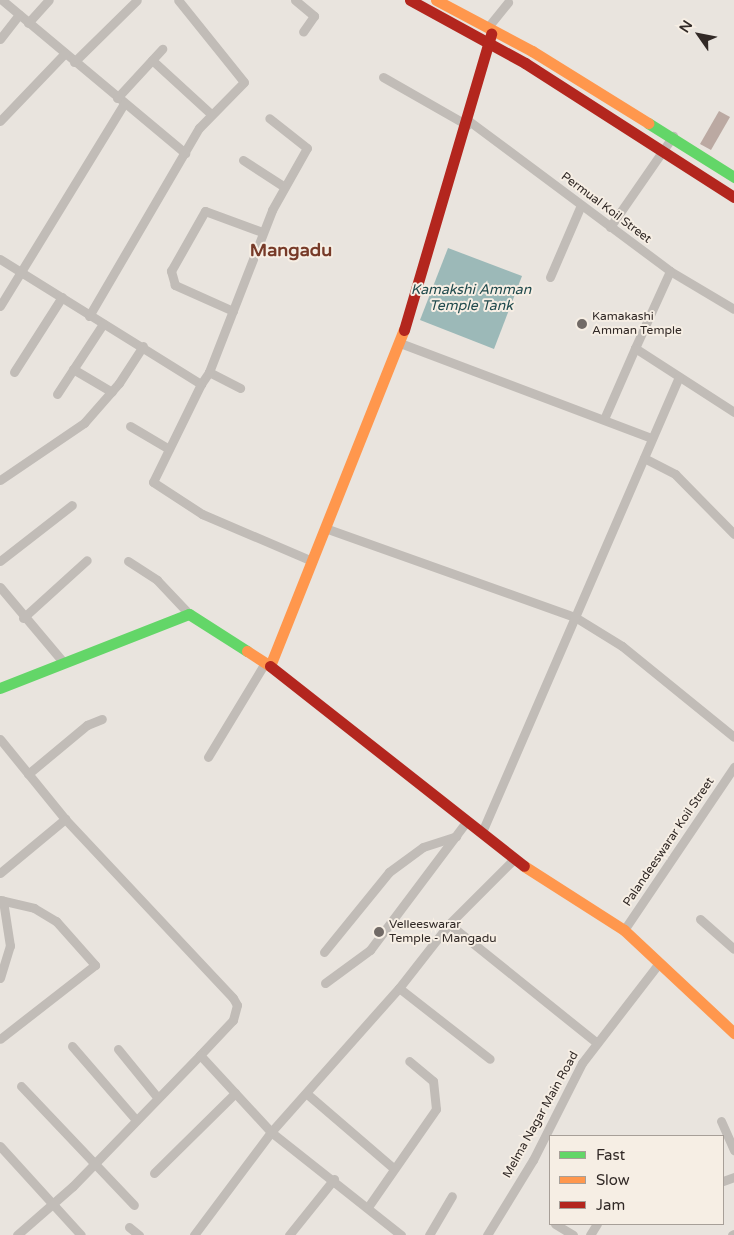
<!DOCTYPE html>
<html>
<head>
<meta charset="utf-8">
<style>
	body { margin:0 }
	#map { position:relative; width:734px; height:1235px; overflow:hidden; background:#e9e4de; font-family:"Varela Round",sans-serif }
	div>[style] { position:absolute }
	[style*='--x'] { left:calc(var(--x)*1px); top:calc(var(--y)*1px); width:calc(var(--w)*1px); rotate:calc(var(--a)*1deg) }
	.water>* { inset:0; background:#9cb9b8 }
	.building>* { inset:0; background:#bba9a2 }
	.street>* { height:9px; margin:-4.5px; padding:0 4.5px; transform-origin:4.5px; border-radius:4.5px; background:#c1bcb7 }
	.fast>* { height:11px; margin:-5.5px; padding:0 5.5px; transform-origin:5.5px; border-radius:5.5px; background:#63d668 }
	.slow>* { height:11px; margin:-5.5px; padding:0 5.5px; transform-origin:5.5px; border-radius:5.5px; background:#ff974d }
	.jam>* { height:11px; margin:-5.5px; padding:0 5.5px; transform-origin:5.5px; border-radius:5.5px; background:#b3261e }
	.dots>* { width:14px; height:14px; translate:-50% -50%; box-sizing:border-box; border:2px solid #f6eee4; border-radius:50% }
	span { translate:-50% -50%; white-space:nowrap; text-align:center; line-height:1.15; -webkit-text-stroke:4px #f6eee4; paint-order:stroke }
	.street-label { font-size:12px; color:#312926 }
	.poi-label { font-size:12px; color:#312926 }
	.left { translate:0 -50%; text-align:left }
	.water-label { font-size:14px; color:#214b4e; font-style:italic }
	.district-label { font-size:18px; color:#773a28; font-weight:700 }
	.legend { position:absolute; left:549px; top:1135px; width:175px; height:90px; box-sizing:border-box; background:#f6eee4; border:1px solid #a79f98; margin:0; padding:6px 9px; list-style:none; font-size:15px; color:#312926 }
	.legend li { display:flex; align-items:center; gap:10px; height:25px }
	.legend b { width:25px; border:1px solid #a79f98 }
	.north { position:absolute; left:674px; top:10px; width:50px; height:50px; -webkit-text-stroke:4px #f6eee4; paint-order:stroke; rotate:303deg; font-size:14px; font-weight:700; line-height:20px; text-align:center; color:#312926 }
	.north::after { content:''; display:block; margin:auto; width:18px; height:22px; background:#312926; clip-path:polygon(50% 0,100% 100%,50% 72%,0 100%) }
</style>
</head>
<body>
<div id="map">
	<div class="water">
		<div style="clip-path:polygon(448px 248px,522px 276px,494px 349px,420px 320px)"></div>
	</div>
	<div class="building">
		<div style="clip-path:polygon(719px 111px,730px 117px,711px 150px,700px 144px)"></div>
	</div>
	<div class="street">
		<div style="--x:2;--y:0;--w:239;--a:39.9"></div>
		<div style="--x:295;--y:0;--w:25;--a:40"></div>
		<div style="--x:314;--y:16;--w:19;--a:125"></div>
		<div style="--x:28;--y:23;--w:31;--a:-48"></div>
		<div style="--x:488;--y:27;--w:32;--a:-51"></div>
		<div style="--x:0;--y:39;--w:31;--a:-52"></div>
		<div style="--x:152;--y:60;--w:80;--a:42.5"></div>
		<div style="--x:74;--y:62;--w:88;--a:-44.5"></div>
		<div style="--x:383;--y:77;--w:97;--a:29.7"></div>
		<div style="--x:117;--y:98;--w:67;--a:-47.4"></div>
		<div style="--x:0;--y:121;--w:94;--a:-46.3"></div>
		<div style="--x:469;--y:121;--w:251;--a:36.7"></div>
		<div style="--x:670;--y:271;--w:74;--a:30.7"></div>
		<div style="--x:243;--y:160;--w:48;--a:33"></div>
		<div style="--x:610;--y:227;--w:111;--a:-55.3"></div>
		<div style="--x:0;--y:259;--w:237;--a:31.9"></div>
		<div style="--x:201;--y:384;--w:14;--a:-56"></div>
		<div style="--x:209;--y:372;--w:35;--a:27"></div>
		<div style="--x:670;--y:271;--w:85;--a:114.4"></div>
		<div style="--x:635;--y:348;--w:118;--a:32.9"></div>
		<div style="--x:550;--y:277;--w:78;--a:-66.7"></div>
		<div style="--x:0;--y:306;--w:237;--a:-58.5"></div>
		<div style="--x:233;--y:311;--w:64;--a:-155.9"></div>
		<div style="--x:175;--y:285;--w:15;--a:-106"></div>
		<div style="--x:171;--y:271;--w:69;--a:-60.5"></div>
		<div style="--x:205;--y:211;--w:61;--a:20.2"></div>
		<div style="--x:89;--y:316;--w:218;--a:-59.7"></div>
		<div style="--x:199;--y:128;--w:64;--a:-45.6"></div>
		<div style="--x:244;--y:82;--w:105;--a:-128.8"></div>
		<div style="--x:400;--y:343;--w:269;--a:20.7"></div>
		<div style="--x:73;--y:369;--w:45;--a:30.5"></div>
		<div style="--x:14;--y:372;--w:89;--a:-57.4"></div>
		<div style="--x:209;--y:372;--w:174;--a:-68.7"></div>
		<div style="--x:272;--y:210;--w:71;--a:-60.6"></div>
		<div style="--x:307;--y:148;--w:48;--a:-141.7"></div>
		<div style="--x:201;--y:384;--w:109;--a:116.1"></div>
		<div style="--x:153;--y:482;--w:59;--a:33.1"></div>
		<div style="--x:202;--y:514;--w:120;--a:23.1"></div>
		<div style="--x:57;--y:394;--w:84;--a:-56.7"></div>
		<div style="--x:604;--y:419;--w:77;--a:-66.4"></div>
		<div style="--x:130;--y:426;--w:45;--a:30.5"></div>
		<div style="--x:644;--y:458;--w:35;--a:27"></div>
		<div style="--x:675;--y:474;--w:84;--a:45.5"></div>
		<div style="--x:0;--y:480;--w:102;--a:-34.2"></div>
		<div style="--x:84;--y:423;--w:53;--a:-48.8"></div>
		<div style="--x:119;--y:383;--w:44;--a:-57"></div>
		<div style="--x:325;--y:528;--w:265;--a:19.6"></div>
		<div style="--x:575;--y:617;--w:55;--a:31.7"></div>
		<div style="--x:622;--y:646;--w:144;--a:39.1"></div>
		<div style="--x:0;--y:561;--w:91;--a:-37.9"></div>
		<div style="--x:128;--y:561;--w:35;--a:33"></div>
		<div style="--x:157;--y:580;--w:47;--a:46.7"></div>
		<div style="--x:0;--y:587;--w:99;--a:49.9"></div>
		<div style="--x:23;--y:618;--w:86;--a:-42.2"></div>
		<div style="--x:0;--y:739;--w:103;--a:50.9"></div>
		<div style="--x:65;--y:819;--w:245;--a:46.8"></div>
		<div style="--x:233;--y:998;--w:8;--a:60"></div>
		<div style="--x:237;--y:1005;--w:16;--a:105"></div>
		<div style="--x:233;--y:1020;--w:48;--a:133.3"></div>
		<div style="--x:208;--y:757;--w:110;--a:-58.8"></div>
		<div style="--x:28;--y:774;--w:77;--a:-39.7"></div>
		<div style="--x:87;--y:725;--w:16;--a:-22"></div>
		<div style="--x:482;--y:832;--w:496;--a:-66.6"></div>
		<div style="--x:0;--y:873;--w:85;--a:-39.7"></div>
		<div style="--x:0;--y:900;--w:35;--a:13"></div>
		<div style="--x:34;--y:908;--w:26;--a:31"></div>
		<div style="--x:56;--y:921;--w:59;--a:48.4"></div>
		<div style="--x:95;--y:965;--w:120;--a:142.1"></div>
		<div style="--x:700;--y:919;--w:45;--a:41.4"></div>
		<div style="--x:449;--y:924;--w:190;--a:38.8"></div>
		<div style="--x:624;--y:930;--w:197;--a:-56"></div>
		<div style="--x:324;--y:952;--w:103;--a:-50.9"></div>
		<div style="--x:389;--y:872;--w:42;--a:-36.3"></div>
		<div style="--x:423;--y:847;--w:35;--a:-18"></div>
		<div style="--x:0;--y:978;--w:34;--a:-73"></div>
		<div style="--x:10;--y:946;--w:46;--a:-98.8"></div>
		<div style="--x:325;--y:983;--w:56;--a:-36.3"></div>
		<div style="--x:370;--y:950;--w:161;--a:-53.1"></div>
		<div style="--x:399;--y:988;--w:115;--a:38"></div>
		<div style="--x:72;--y:1046;--w:98;--a:49.1"></div>
		<div style="--x:118;--y:1049;--w:63;--a:50.8"></div>
		<div style="--x:21;--y:1086;--w:164;--a:46.5"></div>
		<div style="--x:306;--y:1093;--w:113;--a:40.7"></div>
		<div style="--x:721;--y:1121;--w:32;--a:66"></div>
		<div style="--x:0;--y:1146;--w:120;--a:47.7"></div>
		<div style="--x:154;--y:1173;--w:114;--a:-44.6"></div>
		<div style="--x:723;--y:1181;--w:12;--a:-20"></div>
		<div style="--x:368;--y:1207;--w:119;--a:-55.2"></div>
		<div style="--x:436;--y:1109;--w:28;--a:-96"></div>
		<div style="--x:433;--y:1081;--w:31;--a:-140"></div>
		<div style="--x:555;--y:1224;--w:21;--a:31"></div>
		<div style="--x:129;--y:1227;--w:13;--a:39"></div>
		<div style="--x:17;--y:1235;--w:74;--a:-41.2"></div>
		<div style="--x:73;--y:1186;--w:182;--a:-45.9"></div>
		<div style="--x:200;--y:1055;--w:105;--a:47.3"></div>
		<div style="--x:271;--y:1132;--w:166;--a:38.4"></div>
		<div style="--x:194;--y:1235;--w:129;--a:-53.2"></div>
		<div style="--x:271;--y:1132;--w:193;--a:-48.4"></div>
		<div style="--x:399;--y:988;--w:81;--a:-52"></div>
		<div style="--x:449;--y:924;--w:92;--a:-45"></div>
		<div style="--x:289;--y:1235;--w:72;--a:-51.2"></div>
		<div style="--x:429;--y:1235;--w:45;--a:-59.5"></div>
		<div style="--x:487;--y:1235;--w:88;--a:-58.5"></div>
		<div style="--x:533;--y:1160;--w:109;--a:-63.2"></div>
		<div style="--x:582;--y:1063;--w:126;--a:-52.4"></div>
		<div style="--x:590;--y:1235;--w:13;--a:-58"></div>
		<div style="--x:732;--y:1235;--w:2;--a:-27"></div>
	</div>
	<div class="fast">
		<div style="--x:648;--y:123;--w:102;--a:32.1"></div>
		<div style="--x:0;--y:688;--w:203;--a:-21.4"></div>
		<div style="--x:189;--y:614;--w:69;--a:32.5"></div>
	</div>
	<div class="slow">
		<div style="--x:436;--y:0;--w:109;--a:28"></div>
		<div style="--x:532;--y:51;--w:137;--a:31.8"></div>
		<div style="--x:247;--y:651;--w:27;--a:33"></div>
		<div style="--x:270;--y:666;--w:362;--a:-68.3"></div>
		<div style="--x:524;--y:866;--w:119;--a:32.6"></div>
		<div style="--x:624;--y:930;--w:151;--a:43.1"></div>
	</div>
	<div class="jam">
		<div style="--x:410;--y:0;--w:131;--a:28.7"></div>
		<div style="--x:525;--y:63;--w:248;--a:32.7"></div>
		<div style="--x:404;--y:330;--w:309;--a:-73.6"></div>
		<div style="--x:270;--y:666;--w:323;--a:38.2"></div>
	</div>
	<div class="dots">
		<div style="left:582px;top:324px;background:#716a66"></div>
		<div style="left:379px;top:932px;background:#716a66"></div>
	</div>
	<div class="street-label">
		<span style="left:606px;top:208px;rotate:37deg">Permual Koil Street</span>
		<span style="left:669px;top:842px;rotate:-56deg">Palandeeswarar Koil Street</span>
		<span style="left:541px;top:1115px;rotate:-61deg">Melma Nagar Main Road</span>
	</div>
	<div class="poi-label">
		<span class="left" style="left:592px;top:324px">Kamakashi<br>Amman Temple</span>
		<span class="left" style="left:389px;top:932px">Velleeswarar<br>Temple - Mangadu</span>
	</div>
	<div class="water-label">
		<span style="left:471px;top:298px">Kamakshi Amman<br>Temple Tank</span>
	</div>
	<div class="district-label">
		<span style="left:291px;top:250px">Mangadu</span>
	</div>
	<ul class="legend">
	<li><b style="height:6px;background:#63d668"></b>Fast</li>
	<li><b style="height:6px;background:#ff974d"></b>Slow</li>
	<li><b style="height:6px;background:#b3261e"></b>Jam</li>
	</ul>
	<div class="north">N</div>
</div>
</body>
</html>
